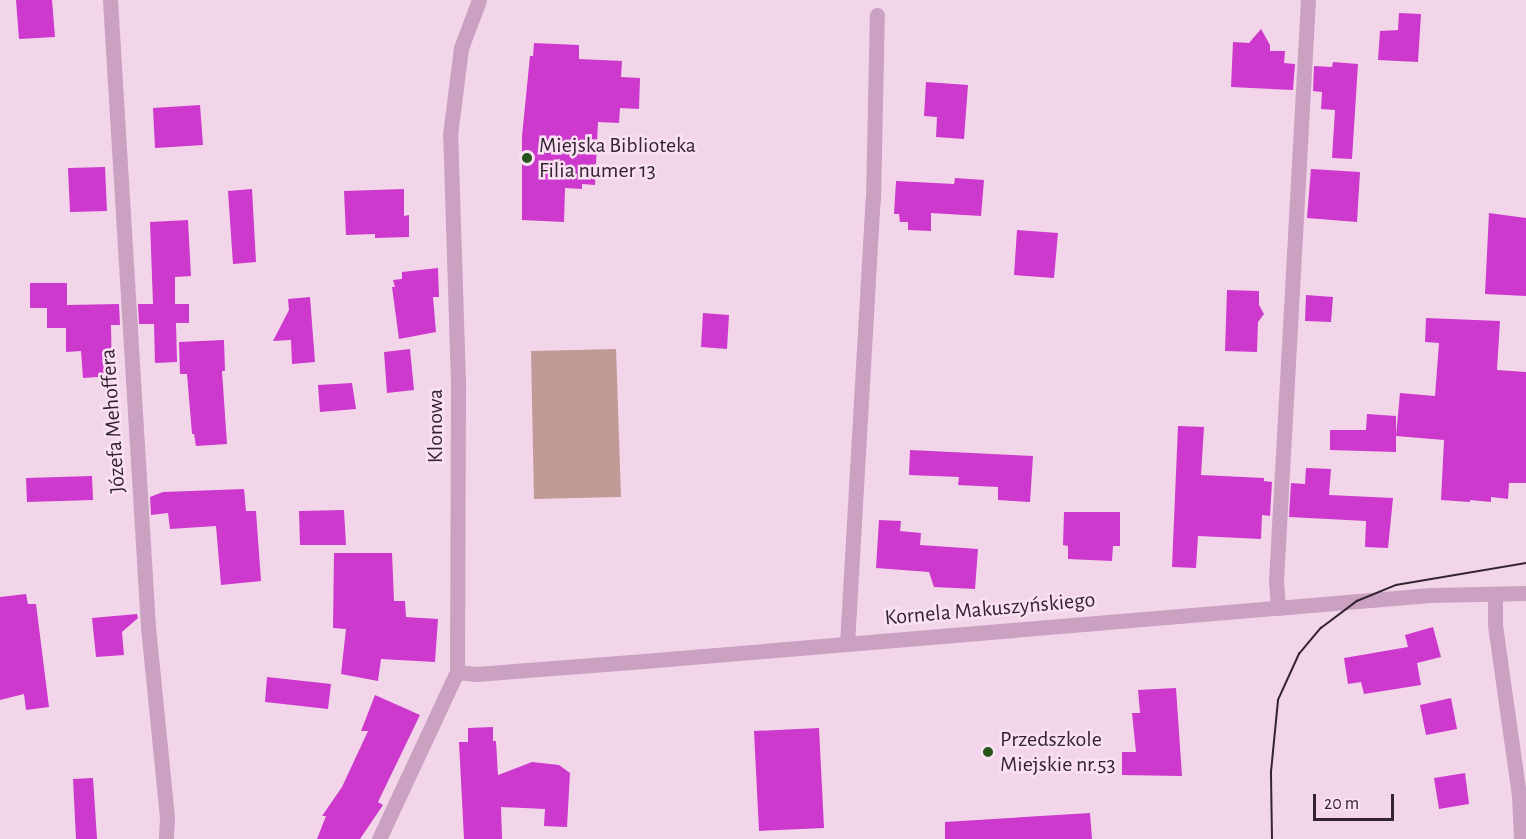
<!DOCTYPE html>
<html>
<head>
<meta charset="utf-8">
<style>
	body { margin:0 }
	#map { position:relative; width:1526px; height:839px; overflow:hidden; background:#f2d5e9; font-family:"Alegreya Sans",sans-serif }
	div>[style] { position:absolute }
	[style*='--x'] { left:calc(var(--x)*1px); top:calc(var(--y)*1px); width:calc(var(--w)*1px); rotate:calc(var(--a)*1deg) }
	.green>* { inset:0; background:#c19995 }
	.building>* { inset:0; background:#cc39cc }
	.street>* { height:15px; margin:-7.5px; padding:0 7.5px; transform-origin:7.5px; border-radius:7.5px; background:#caa1c1 }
	.tram>* { height:1.5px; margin:-0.75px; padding:0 0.75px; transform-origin:0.75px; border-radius:0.75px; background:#342432 }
	.dots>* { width:16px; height:16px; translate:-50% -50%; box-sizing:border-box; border:3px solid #fae1f2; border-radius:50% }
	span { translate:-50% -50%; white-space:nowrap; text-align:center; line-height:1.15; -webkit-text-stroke:5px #fae1f2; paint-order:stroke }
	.poi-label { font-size:22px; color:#342432 }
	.left { translate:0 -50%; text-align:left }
	.street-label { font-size:22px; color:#342432 }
	.scale { position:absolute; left:1313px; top:794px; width:81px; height:27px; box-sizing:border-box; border:3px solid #342432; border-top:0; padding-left:8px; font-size:18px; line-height:21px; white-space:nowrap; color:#342432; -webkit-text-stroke:4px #fae1f2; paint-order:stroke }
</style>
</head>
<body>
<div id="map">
	<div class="green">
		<div style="clip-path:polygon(616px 349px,621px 497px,534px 499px,531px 351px)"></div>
	</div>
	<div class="building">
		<div style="clip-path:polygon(16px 0,52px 0,55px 37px,19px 39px)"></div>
		<div style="clip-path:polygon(1399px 13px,1421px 14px,1418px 62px,1378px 60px,1380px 31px,1398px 30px)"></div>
		<div style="clip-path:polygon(1261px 29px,1270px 45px,1270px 51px,1285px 51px,1284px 63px,1295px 64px,1293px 90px,1231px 87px,1233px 42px,1249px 43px)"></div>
		<div style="clip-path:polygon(534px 43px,579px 45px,579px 59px,622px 61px,621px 77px,640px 78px,639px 109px,620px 108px,619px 123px,598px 122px,595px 185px,582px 184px,582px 189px,565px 188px,564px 222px,522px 220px,522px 136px,530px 56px,533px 56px)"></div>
		<div style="clip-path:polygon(1333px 62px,1358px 64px,1352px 159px,1332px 158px,1335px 110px,1321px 109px,1322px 92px,1313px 91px,1314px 66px,1332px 67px)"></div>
		<div style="clip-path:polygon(926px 82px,968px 85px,964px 139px,936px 137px,937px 117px,924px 116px)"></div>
		<div style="clip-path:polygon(200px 105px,203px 145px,155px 148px,153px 108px)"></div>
		<div style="clip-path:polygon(105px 167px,107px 211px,70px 212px,68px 168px)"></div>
		<div style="clip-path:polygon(1311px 169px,1360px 172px,1357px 222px,1307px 218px)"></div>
		<div style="clip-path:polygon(955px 178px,984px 180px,981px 216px,931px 213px,931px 231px,908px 230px,908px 222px,900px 222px,899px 214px,894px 214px,896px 181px,954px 184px)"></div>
		<div style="clip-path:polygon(252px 189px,256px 262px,233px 264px,228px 191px)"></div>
		<div style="clip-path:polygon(404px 189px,404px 216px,409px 215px,409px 237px,375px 238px,375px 234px,346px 235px,344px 191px)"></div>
		<div style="clip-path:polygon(1489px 213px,1526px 218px,1526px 296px,1485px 294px)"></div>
		<div style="clip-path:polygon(188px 220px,191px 276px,175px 277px,175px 304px,189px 304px,189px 323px,176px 323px,177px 362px,155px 363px,154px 324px,139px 324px,138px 304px,153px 304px,150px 222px)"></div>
		<div style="clip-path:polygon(1017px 230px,1058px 233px,1054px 278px,1014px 275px)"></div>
		<div style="clip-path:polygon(438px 268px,439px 297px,433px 297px,436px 332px,399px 339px,392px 287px,395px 287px,393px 280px,402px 279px,402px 272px)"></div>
		<div style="clip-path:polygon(30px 283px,67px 283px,67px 305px,119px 304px,120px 325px,111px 325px,112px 376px,83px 378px,81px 351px,66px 352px,66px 328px,47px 328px,47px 308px,30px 308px)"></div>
		<div style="clip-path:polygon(1227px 290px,1259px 291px,1259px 305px,1264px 314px,1258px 322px,1257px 352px,1225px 351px)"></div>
		<div style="clip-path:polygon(1306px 295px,1333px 297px,1331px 322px,1305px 321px)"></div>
		<div style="clip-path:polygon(310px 297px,315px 362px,292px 364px,291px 340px,273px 341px,289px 310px,288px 299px)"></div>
		<div style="clip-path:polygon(703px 313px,729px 315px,727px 349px,701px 347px)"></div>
		<div style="clip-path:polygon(1426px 318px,1500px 321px,1497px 370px,1526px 372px,1526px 483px,1509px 483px,1508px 499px,1491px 497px,1491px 502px,1470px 500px,1470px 502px,1441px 500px,1444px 440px,1396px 436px,1400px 393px,1435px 396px,1439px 343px,1425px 342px)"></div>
		<div style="clip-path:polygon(224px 340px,225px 371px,222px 371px,227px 444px,196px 446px,194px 434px,192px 434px,187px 374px,180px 374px,179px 342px)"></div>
		<div style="clip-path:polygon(410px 349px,414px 390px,387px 393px,384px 352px)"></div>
		<div style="clip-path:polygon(352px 383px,356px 409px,320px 412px,318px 385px)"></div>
		<div style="clip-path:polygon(1367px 414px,1396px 416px,1396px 452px,1330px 450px,1330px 430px,1366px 430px)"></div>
		<div style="clip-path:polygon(1178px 426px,1204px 427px,1201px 475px,1264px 478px,1264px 481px,1272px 482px,1270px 516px,1262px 515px,1261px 539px,1198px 536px,1196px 568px,1172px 567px)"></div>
		<div style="clip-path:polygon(910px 450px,1033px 456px,1030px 502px,998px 500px,998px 487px,958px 485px,959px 477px,909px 475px)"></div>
		<div style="clip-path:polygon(1306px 468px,1331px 469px,1329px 495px,1393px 498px,1388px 548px,1365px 547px,1366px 521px,1289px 517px,1291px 483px,1305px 484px)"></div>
		<div style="clip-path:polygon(92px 476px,93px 500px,27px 502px,26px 478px)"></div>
		<div style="clip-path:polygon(244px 489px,246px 511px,256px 511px,261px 581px,221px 585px,216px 526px,170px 529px,168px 513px,151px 515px,150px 497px,163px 492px)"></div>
		<div style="clip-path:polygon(344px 510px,346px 545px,300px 545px,299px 511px)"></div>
		<div style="clip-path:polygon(1064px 512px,1120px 512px,1120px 546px,1113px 546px,1112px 561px,1068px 559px,1068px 546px,1063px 545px)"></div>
		<div style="clip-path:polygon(879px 520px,901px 521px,900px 531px,921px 533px,920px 545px,978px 549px,975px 589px,934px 587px,929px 572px,876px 568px)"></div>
		<div style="clip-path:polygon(334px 553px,392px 553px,394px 601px,405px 601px,406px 617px,438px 619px,435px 662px,381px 659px,378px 681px,341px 674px,346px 629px,333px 628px)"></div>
		<div style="clip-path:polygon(26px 594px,28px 604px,36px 604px,49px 707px,26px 710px,24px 694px,0 700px,0 597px)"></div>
		<div style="clip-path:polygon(137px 614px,138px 618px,122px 632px,124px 655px,96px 657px,92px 618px)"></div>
		<div style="clip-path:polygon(1433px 627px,1441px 657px,1417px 663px,1421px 685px,1364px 694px,1361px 682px,1348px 684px,1344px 658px,1408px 647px,1405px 635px)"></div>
		<div style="clip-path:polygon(267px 677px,331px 684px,328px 709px,265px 702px)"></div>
		<div style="clip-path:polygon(1176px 688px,1182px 776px,1122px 775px,1122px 752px,1136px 752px,1132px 713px,1140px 713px,1138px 690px)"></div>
		<div style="clip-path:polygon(375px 695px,420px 715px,378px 802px,383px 805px,360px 839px,317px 839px,326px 816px,322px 816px,342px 787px,368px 731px,361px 731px)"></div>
		<div style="clip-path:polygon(1451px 698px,1457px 729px,1426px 735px,1420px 705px)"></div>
		<div style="clip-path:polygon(493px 727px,493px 741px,496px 741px,498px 775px,532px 762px,559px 765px,570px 773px,567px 827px,544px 826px,545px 809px,501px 807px,502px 839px,464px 839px,459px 742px,468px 742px,468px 728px)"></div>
		<div style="clip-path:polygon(819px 728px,824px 828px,759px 831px,754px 731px)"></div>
		<div style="clip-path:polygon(1465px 773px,1469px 804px,1439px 809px,1434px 778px)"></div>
		<div style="clip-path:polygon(93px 778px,97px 839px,76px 839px,73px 779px)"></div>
		<div style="clip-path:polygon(1090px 813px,1092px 839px,945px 839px,945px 822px)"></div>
	</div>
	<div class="street">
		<div style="--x:110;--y:0;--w:628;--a:86.53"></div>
		<div style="--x:148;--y:627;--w:192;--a:84.3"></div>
		<div style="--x:167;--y:818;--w:21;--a:93"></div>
		<div style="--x:1495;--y:594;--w:31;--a:90"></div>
		<div style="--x:1495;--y:625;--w:172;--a:82"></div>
		<div style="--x:1519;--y:795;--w:44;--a:87.4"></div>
		<div style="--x:1278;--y:608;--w:27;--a:-94"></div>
		<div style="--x:1276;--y:581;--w:582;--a:-86.85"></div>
		<div style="--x:847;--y:644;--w:446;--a:-86.7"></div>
		<div style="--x:873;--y:199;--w:184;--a:-88.8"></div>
		<div style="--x:457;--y:672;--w:19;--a:6"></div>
		<div style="--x:476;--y:674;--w:156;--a:-4.4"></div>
		<div style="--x:632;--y:662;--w:801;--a:-4.8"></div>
		<div style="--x:1430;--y:595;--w:96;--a:-1.2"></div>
		<div style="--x:379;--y:839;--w:184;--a:-65"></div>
		<div style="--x:457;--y:672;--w:289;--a:-89.8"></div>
		<div style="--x:458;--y:383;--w:248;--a:-91.8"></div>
		<div style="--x:450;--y:135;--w:88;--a:-82.8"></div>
		<div style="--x:461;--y:48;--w:51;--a:-69.4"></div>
	</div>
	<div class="tram">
		<div style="--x:1272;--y:839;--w:67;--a:-90.9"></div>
		<div style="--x:1271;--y:772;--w:72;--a:-84.4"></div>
		<div style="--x:1278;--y:700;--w:51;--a:-65.5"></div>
		<div style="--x:1299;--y:654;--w:34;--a:-50"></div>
		<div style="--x:1321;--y:628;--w:45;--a:-36.9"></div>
		<div style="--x:1357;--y:601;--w:42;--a:-22.3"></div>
		<div style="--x:1396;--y:585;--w:132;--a:-9.6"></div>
	</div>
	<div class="dots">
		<div style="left:527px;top:158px;background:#235618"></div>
		<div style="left:988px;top:752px;background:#235618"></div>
	</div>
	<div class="poi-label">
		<span class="left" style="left:539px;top:158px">Miejska Biblioteka<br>Filia numer 13</span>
		<span class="left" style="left:1000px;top:752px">Przedszkole<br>Miejskie nr.53</span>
	</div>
	<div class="street-label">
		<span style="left:113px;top:421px;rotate:-94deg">Józefa Mehoffera</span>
		<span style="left:436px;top:426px;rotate:-90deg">Klonowa</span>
		<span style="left:990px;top:609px;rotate:-5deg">Kornela Makuszyńskiego</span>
	</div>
	<div class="scale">20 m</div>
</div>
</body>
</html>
